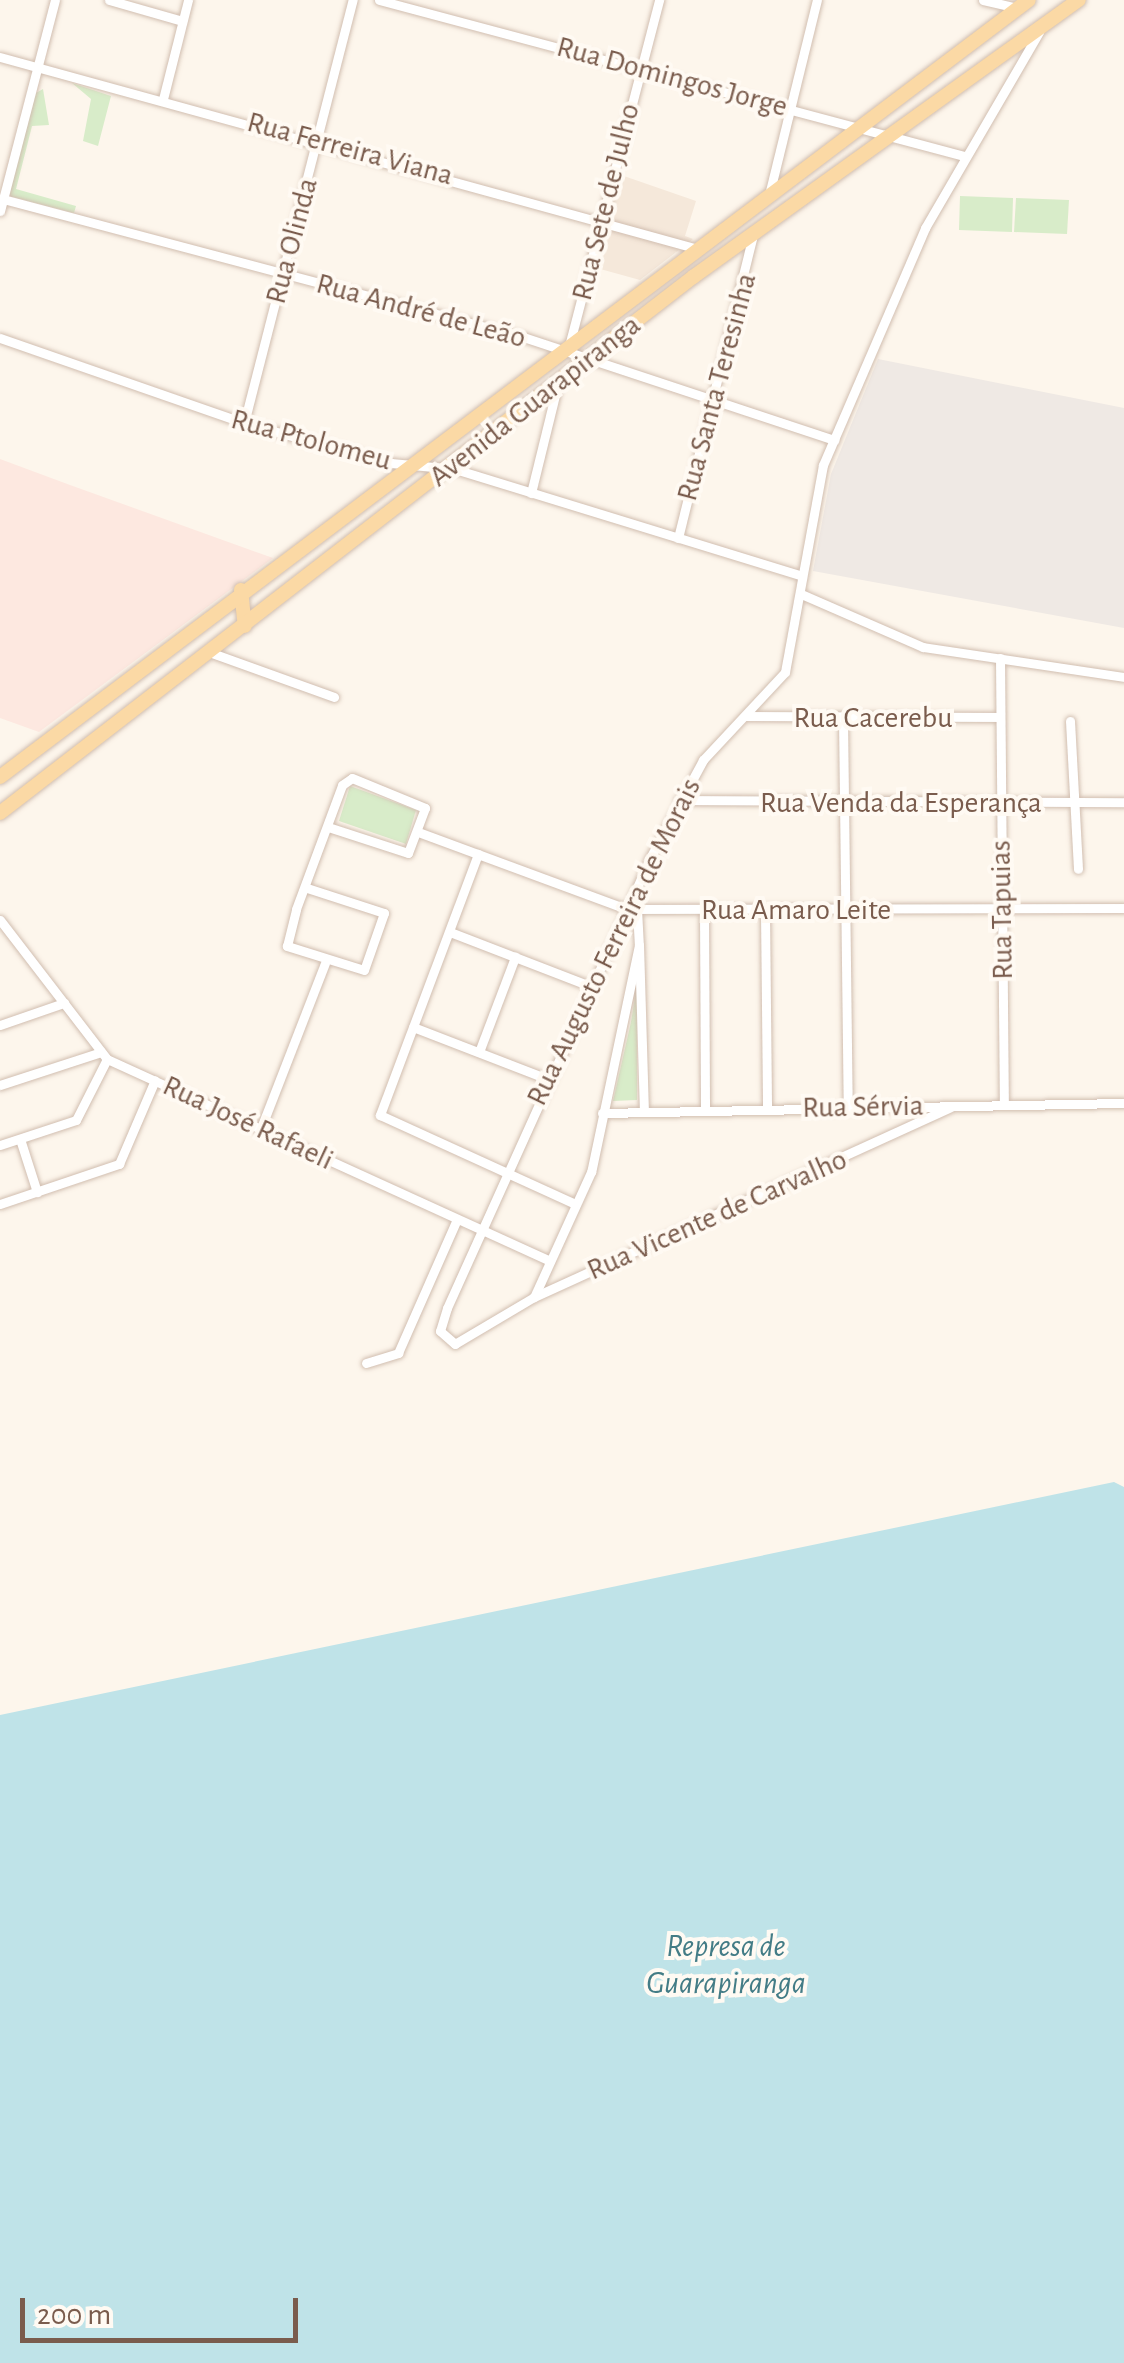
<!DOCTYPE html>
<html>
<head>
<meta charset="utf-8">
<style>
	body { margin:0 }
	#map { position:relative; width:1124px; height:2363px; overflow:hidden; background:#fdf6ec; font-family:"Alegreya Sans",sans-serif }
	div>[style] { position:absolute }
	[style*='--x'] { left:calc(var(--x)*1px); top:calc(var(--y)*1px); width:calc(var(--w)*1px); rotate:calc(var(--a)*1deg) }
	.residential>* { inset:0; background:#f5e8da }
	.commercial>* { inset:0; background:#fde8e0 }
	.industrial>* { inset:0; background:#efe9e4 }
	.green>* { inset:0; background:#d8ecc9 }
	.water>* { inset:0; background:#bfe3e8 }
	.roads { filter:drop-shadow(0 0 2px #d1beb0) drop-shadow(0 0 2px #d1beb0) }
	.street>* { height:9px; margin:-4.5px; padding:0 4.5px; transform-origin:4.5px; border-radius:4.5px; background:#fff }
	.primary>* { height:14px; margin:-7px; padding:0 7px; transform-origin:7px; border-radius:7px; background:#fbd9a5 }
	span { translate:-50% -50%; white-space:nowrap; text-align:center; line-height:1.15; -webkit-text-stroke:8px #fffaf3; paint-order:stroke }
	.street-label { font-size:30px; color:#7a5c4d }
	.water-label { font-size:32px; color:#437c86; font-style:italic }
	.scale { position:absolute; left:20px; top:2298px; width:278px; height:45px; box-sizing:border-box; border:5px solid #7a5c4d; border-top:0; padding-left:12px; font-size:30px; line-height:35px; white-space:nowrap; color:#7a5c4d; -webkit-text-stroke:8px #fffaf3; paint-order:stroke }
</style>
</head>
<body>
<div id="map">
	<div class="residential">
		<div style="clip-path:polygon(621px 175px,696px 201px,685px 236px,693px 239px,640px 280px,593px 267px)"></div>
	</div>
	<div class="commercial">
		<div style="clip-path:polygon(0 459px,70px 485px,273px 558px,39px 732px,0 718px)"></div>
	</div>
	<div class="industrial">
		<div style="clip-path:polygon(878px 359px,1124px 408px,1124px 628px,813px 571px,831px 474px)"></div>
	</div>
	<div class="green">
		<div style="clip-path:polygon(72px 83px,111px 96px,98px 146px,83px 141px,91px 99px)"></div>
		<div style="clip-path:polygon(43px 89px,49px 125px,32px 126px,16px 189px,76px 206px,74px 213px,9px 196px,34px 94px)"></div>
		<div style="clip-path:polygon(960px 196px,1013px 198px,1012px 232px,959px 230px)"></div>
		<div style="clip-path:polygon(1016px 198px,1069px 200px,1067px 234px,1014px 232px)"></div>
		<div style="clip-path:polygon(350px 786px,416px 810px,406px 844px,339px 821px)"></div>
		<div style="clip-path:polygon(637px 985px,637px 1100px,613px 1101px,631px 1022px)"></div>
	</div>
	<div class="water">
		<div style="clip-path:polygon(1114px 1482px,1124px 1487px,1124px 2363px,0 2363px,0 1715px)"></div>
	</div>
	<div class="roads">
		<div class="street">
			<div style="--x:109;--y:0;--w:76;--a:16"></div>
			<div style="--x:379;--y:0;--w:605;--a:14.93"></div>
			<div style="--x:983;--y:0;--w:36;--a:13"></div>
			<div style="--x:0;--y:57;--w:724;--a:15.38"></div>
			<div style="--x:163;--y:99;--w:102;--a:-75.8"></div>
			<div style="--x:769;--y:195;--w:201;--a:-76.2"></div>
			<div style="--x:3;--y:199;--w:538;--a:14.86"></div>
			<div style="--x:523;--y:337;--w:328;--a:18.3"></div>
			<div style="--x:0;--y:211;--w:218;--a:-75.4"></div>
			<div style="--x:0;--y:338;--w:258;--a:19.2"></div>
			<div style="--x:244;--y:423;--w:152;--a:15.2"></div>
			<div style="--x:391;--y:463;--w:64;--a:5.4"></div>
			<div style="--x:455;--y:469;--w:361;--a:17.1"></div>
			<div style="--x:569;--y:346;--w:358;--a:-75.4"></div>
			<div style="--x:244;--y:423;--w:437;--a:-75.6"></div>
			<div style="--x:531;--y:493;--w:109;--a:-76.2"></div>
			<div style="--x:678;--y:538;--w:312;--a:-76.1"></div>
			<div style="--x:801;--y:594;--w:133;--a:23.5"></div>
			<div style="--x:923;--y:647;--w:203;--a:8.5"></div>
			<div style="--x:209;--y:652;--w:133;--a:19.8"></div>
			<div style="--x:1000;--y:658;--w:445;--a:89.5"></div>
			<div style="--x:746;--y:716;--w:254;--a:0.2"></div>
			<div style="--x:843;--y:718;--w:389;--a:89.3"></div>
			<div style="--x:1070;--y:721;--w:148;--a:86.9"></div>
			<div style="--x:679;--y:800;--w:445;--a:0.3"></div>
			<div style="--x:421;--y:833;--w:219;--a:20.3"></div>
			<div style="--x:626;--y:909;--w:498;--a:-0.1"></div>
			<div style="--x:478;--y:854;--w:279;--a:110.6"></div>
			<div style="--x:380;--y:1115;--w:214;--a:24.5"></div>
			<div style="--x:307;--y:888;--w:81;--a:18"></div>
			<div style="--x:384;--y:913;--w:60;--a:109.3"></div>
			<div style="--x:364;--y:970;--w:81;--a:-162.7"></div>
			<div style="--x:287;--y:946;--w:38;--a:-76"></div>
			<div style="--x:296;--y:909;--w:132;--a:-69.6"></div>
			<div style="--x:342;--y:785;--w:12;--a:-35"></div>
			<div style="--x:352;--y:778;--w:79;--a:22.3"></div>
			<div style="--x:425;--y:808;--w:48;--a:110.7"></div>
			<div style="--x:408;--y:853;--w:84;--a:-162"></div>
			<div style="--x:637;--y:909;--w:36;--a:87"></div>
			<div style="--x:639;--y:945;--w:232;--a:101.9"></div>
			<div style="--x:591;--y:1172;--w:137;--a:114.5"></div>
			<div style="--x:534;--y:1297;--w:92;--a:149.3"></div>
			<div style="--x:455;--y:1344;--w:20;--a:-139"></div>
			<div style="--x:440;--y:1331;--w:24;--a:-73"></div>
			<div style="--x:447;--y:1308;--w:491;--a:-65.7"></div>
			<div style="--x:649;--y:860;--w:114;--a:-61.6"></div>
			<div style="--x:703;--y:760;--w:120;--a:-47"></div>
			<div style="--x:785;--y:672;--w:210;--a:-79.6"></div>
			<div style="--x:823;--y:465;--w:258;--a:-66.7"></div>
			<div style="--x:925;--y:228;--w:227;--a:-59.8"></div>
			<div style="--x:704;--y:911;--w:199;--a:89.7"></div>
			<div style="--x:765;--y:911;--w:198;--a:89.4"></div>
			<div style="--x:0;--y:920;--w:175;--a:52.4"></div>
			<div style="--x:107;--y:1059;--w:485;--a:24.5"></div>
			<div style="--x:450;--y:932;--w:150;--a:21.1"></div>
			<div style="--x:639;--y:945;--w:166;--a:88.3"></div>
			<div style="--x:0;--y:1025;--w:68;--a:-19"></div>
			<div style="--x:413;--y:1027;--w:145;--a:21.1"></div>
			<div style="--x:479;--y:1052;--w:102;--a:-69.2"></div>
			<div style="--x:0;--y:1085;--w:106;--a:-18.1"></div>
			<div style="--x:602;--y:1113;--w:522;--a:-1.1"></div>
			<div style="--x:261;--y:1128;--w:177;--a:-68.8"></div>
			<div style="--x:20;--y:1139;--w:56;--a:72.2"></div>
			<div style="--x:0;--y:1145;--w:80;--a:-18.2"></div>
			<div style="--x:76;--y:1120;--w:68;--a:-63.1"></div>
			<div style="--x:0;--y:1204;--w:126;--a:-18.6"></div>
			<div style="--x:119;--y:1164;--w:91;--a:-66.8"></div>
			<div style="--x:534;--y:1297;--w:457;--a:-24.5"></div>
			<div style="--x:366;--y:1363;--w:34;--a:-17"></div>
			<div style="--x:398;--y:1353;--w:146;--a:-66.2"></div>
		</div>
		<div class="primary">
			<div style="--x:241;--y:590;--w:36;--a:84"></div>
			<div style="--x:0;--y:777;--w:1289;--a:-37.06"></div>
			<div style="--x:0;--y:813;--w:876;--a:-37.72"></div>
			<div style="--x:693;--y:277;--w:475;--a:-35.7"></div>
		</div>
	</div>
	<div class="street-label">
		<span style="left:672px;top:77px;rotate:15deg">Rua Domingos Jorge</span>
		<span style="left:350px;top:149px;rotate:15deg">Rua Ferreira Viana</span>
		<span style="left:606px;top:202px;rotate:-76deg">Rua Sete de Julho</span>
		<span style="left:292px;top:241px;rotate:-75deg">Rua Olinda</span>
		<span style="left:421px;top:311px;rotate:15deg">Rua André de Leão</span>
		<span style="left:717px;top:387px;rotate:-75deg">Rua Santa Teresinha</span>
		<span style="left:535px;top:401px;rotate:-38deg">Avenida Guarapiranga</span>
		<span style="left:311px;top:440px;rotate:15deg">Rua Ptolomeu</span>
		<span style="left:873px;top:718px">Rua Cacerebu</span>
		<span style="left:901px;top:803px">Rua Venda da Esperança</span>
		<span style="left:796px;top:910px">Rua Amaro Leite</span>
		<span style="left:1002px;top:910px;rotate:-91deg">Rua Tapuias</span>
		<span style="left:614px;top:942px;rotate:-64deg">Rua Augusto Ferreira de Morais</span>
		<span style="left:863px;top:1107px;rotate:-1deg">Rua Sérvia</span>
		<span style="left:248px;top:1123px;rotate:25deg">Rua José Rafaeli</span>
		<span style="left:717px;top:1215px;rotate:-24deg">Rua Vicente de Carvalho</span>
	</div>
	<div class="water-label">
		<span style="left:726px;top:1965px">Represa de<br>Guarapiranga</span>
	</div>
	<div class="scale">200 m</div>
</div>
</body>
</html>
